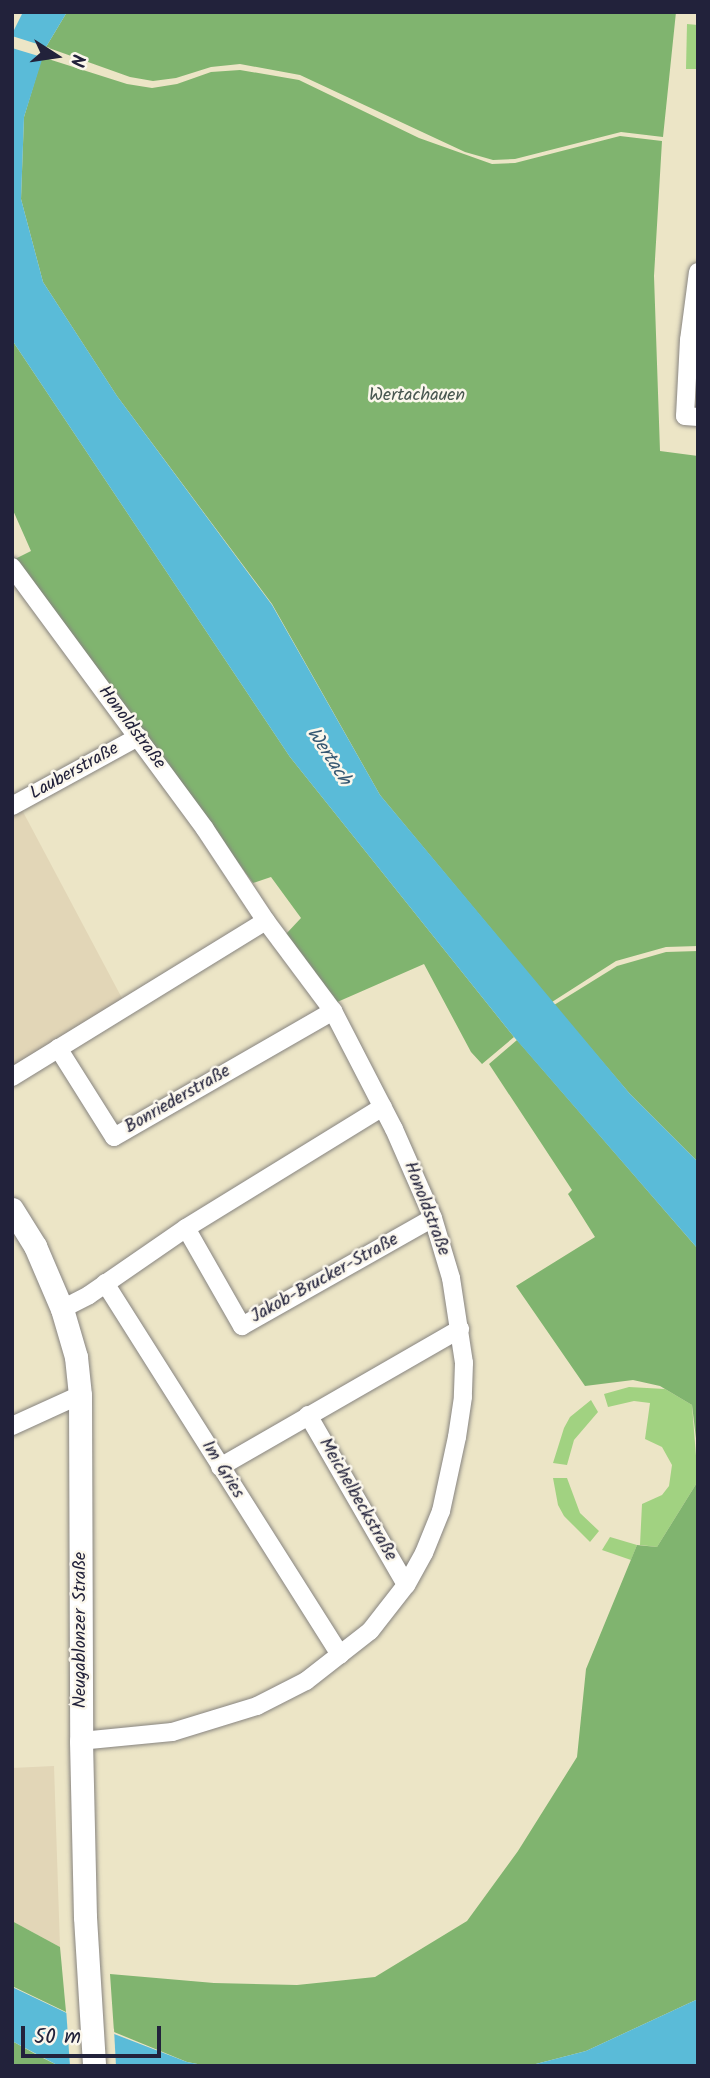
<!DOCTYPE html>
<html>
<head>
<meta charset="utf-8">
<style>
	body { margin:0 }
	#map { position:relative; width:710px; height:2078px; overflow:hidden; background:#ece5c6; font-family:Kalam,sans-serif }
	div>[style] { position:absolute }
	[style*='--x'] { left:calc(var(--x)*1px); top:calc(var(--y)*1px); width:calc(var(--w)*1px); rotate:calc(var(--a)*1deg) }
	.built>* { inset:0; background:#e2d6b7 }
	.green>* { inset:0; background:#a1d281 }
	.forest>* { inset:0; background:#80b46f }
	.water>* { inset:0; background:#5abbd8 }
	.pier>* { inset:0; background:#ece5c6 }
	.roads { filter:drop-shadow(0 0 2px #878480) drop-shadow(0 0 2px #878480) }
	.minor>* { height:18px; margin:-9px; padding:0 9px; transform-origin:9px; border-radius:9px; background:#fff }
	.tertiary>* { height:23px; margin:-11.5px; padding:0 11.5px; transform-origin:11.5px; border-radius:11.5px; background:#fff }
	span { translate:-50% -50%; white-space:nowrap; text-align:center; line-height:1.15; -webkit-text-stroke:5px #fbf7ec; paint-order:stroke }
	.park-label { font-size:18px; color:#485750 }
	.street-label { font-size:18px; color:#22223b }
	.water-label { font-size:19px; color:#365872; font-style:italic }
	.frame { position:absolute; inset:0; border:14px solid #22223b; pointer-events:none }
	.north { position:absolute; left:21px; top:21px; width:70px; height:70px; -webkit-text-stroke:5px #fbf7ec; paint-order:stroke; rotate:102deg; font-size:19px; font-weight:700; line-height:28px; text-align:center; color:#22223b }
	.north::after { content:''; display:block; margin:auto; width:24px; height:32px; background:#22223b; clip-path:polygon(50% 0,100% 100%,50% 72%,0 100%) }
	.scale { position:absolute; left:21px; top:2026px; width:140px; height:32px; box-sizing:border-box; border:4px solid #22223b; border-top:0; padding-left:9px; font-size:21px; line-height:24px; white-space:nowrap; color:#22223b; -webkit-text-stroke:5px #fbf7ec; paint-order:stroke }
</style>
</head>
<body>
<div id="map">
	<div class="built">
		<div style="clip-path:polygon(21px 808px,124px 1002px,12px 1073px,12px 813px)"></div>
		<div style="clip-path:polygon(54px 1766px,60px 1947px,12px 1921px,12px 1768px)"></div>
	</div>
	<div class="green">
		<div style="clip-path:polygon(687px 24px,698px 25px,698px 69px,686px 69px)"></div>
		<div style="clip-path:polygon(629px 1387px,665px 1389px,692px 1405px,698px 1481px,657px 1547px,640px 1545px,642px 1504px,662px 1495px,669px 1486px,672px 1465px,662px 1447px,645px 1439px,650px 1403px,634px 1401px,608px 1407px,604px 1394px)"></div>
		<div style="clip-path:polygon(591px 1400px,598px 1412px,574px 1440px,567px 1465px,553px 1463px,564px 1428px,570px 1417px)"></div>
		<div style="clip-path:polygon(553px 1478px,567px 1478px,580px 1513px,599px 1531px,590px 1542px,564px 1516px,558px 1505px)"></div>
		<div style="clip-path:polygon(610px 1537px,637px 1545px,631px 1560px,602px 1550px)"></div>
	</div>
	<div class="forest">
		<div style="clip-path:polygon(67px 12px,676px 12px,663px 137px,621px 132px,515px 159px,493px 160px,465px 152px,300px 75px,240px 64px,211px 67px,176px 78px,153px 81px,130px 77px,46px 47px)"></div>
		<div style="clip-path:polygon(42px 57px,127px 84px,152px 88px,177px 84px,211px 72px,240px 70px,299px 80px,419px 138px,492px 164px,515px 163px,620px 136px,662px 141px,654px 276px,660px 451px,698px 456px,698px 946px,666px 947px,616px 961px,552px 1002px,380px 795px,272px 604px,117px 396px,43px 282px,21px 199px,24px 117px)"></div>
		<div style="clip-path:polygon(12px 340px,290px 757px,514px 1037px,482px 1064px,471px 1052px,424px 964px,335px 1003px,286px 934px,301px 918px,271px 877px,253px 883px,15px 559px,31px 551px,12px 508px)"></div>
		<div style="clip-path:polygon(698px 951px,698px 1162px,630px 1094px,554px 1005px,617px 966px,666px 952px)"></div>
		<div style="clip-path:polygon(517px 1040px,698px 1249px,698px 1455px,692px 1405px,660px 1386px,633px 1380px,585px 1386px,516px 1286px,595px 1237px,568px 1194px,572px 1190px,489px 1064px)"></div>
		<div style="clip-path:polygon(698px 1481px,698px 1999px,586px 2051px,528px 2066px,208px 2066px,187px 2062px,114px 2032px,110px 1974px,214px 1983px,297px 1985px,375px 1977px,467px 1921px,518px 1851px,577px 1757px,586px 1669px,637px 1545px,657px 1547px)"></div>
		<div style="clip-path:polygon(12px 1921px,60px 1947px,66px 2012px,12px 1986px)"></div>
		<div style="clip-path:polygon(12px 2041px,39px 2056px,59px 2066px,12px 2066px)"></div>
	</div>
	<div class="water">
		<div style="clip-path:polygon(23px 12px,67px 12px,46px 47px,24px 117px,21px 199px,43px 282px,117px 396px,272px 605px,380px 795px,630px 1094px,698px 1162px,698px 1249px,514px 1037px,290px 757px,12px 340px,12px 34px)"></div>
		<div style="clip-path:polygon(12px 1987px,96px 2027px,187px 2062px,208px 2066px,59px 2066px,12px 2041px)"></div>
		<div style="clip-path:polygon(698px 1999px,698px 2063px,693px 2066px,528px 2066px,586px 2051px)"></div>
	</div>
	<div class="pier">
		<div style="clip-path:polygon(12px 36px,50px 48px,45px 58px,12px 48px)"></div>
		<div style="clip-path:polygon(66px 2008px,114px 2029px,116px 2066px,70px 2066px)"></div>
	</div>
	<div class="roads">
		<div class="minor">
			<div style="--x:698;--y:272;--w:69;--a:97.5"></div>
			<div style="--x:689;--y:340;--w:76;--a:93"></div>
			<div style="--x:685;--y:416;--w:13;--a:4"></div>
			<div style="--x:12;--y:567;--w:325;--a:53.6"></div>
			<div style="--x:205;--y:829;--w:110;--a:56.5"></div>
			<div style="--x:266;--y:921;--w:112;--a:53.3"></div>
			<div style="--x:333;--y:1011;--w:133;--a:62.7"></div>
			<div style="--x:394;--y:1129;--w:97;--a:66.3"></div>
			<div style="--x:433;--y:1218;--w:63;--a:73.3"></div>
			<div style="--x:451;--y:1278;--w:86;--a:81.3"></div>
			<div style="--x:464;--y:1363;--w:34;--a:92"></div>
			<div style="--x:463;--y:1397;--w:40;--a:98.5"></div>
			<div style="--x:457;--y:1437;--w:76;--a:102.2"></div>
			<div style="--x:441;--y:1511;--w:45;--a:112"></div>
			<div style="--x:424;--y:1553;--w:37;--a:119"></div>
			<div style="--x:406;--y:1585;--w:58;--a:128"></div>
			<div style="--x:370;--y:1631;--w:81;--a:142"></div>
			<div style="--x:306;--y:1681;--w:55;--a:153"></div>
			<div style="--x:257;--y:1706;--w:89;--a:163"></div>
			<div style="--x:172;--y:1732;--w:91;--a:174.4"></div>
			<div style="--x:12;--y:806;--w:144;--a:-28.7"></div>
			<div style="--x:58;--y:1048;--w:105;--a:57.8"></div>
			<div style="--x:114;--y:1137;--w:253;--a:-29.9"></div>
			<div style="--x:12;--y:1077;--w:298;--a:-31.6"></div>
			<div style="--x:186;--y:1228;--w:113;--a:60.3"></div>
			<div style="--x:242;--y:1326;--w:219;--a:-29.5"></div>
			<div style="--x:105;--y:1283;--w:440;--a:57.7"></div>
			<div style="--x:62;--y:1309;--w:30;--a:-27"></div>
			<div style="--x:89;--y:1295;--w:118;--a:-34.6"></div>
			<div style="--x:186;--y:1228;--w:231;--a:-31.6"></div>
			<div style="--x:308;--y:1415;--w:196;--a:60"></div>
			<div style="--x:12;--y:1426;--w:75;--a:-24.5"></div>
			<div style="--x:220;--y:1467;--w:277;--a:-29.9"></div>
		</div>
		<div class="tertiary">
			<div style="--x:12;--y:1209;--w:44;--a:58.1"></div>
			<div style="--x:35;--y:1246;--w:69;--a:66.8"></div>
			<div style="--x:62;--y:1309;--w:50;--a:73.7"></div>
			<div style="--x:76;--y:1357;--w:38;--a:84"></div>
			<div style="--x:80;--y:1395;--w:346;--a:89.8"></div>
			<div style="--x:81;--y:1741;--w:176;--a:88.7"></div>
			<div style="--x:85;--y:1917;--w:149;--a:86.5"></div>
		</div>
	</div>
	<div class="park-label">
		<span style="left:417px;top:396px">Wertachauen</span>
	</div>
	<div class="street-label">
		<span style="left:131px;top:728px;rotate:53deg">Honoldstraße</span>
		<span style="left:75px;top:772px;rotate:-29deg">Lauberstraße</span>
		<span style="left:178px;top:1100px;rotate:-30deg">Bonriederstraße</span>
		<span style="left:426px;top:1209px;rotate:69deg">Honoldstraße</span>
		<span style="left:325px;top:1279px;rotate:-29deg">Jakob-Brucker-Straße</span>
		<span style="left:222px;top:1470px;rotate:58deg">Im Gries</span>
		<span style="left:357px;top:1500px;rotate:60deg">Meichelbeckstraße</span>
		<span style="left:81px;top:1630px;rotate:-90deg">Neugablonzer Straße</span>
	</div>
	<div class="water-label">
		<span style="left:328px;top:757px;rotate:57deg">Wertach</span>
	</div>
	<div class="frame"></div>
	<div class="north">N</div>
	<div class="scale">50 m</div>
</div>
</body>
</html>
